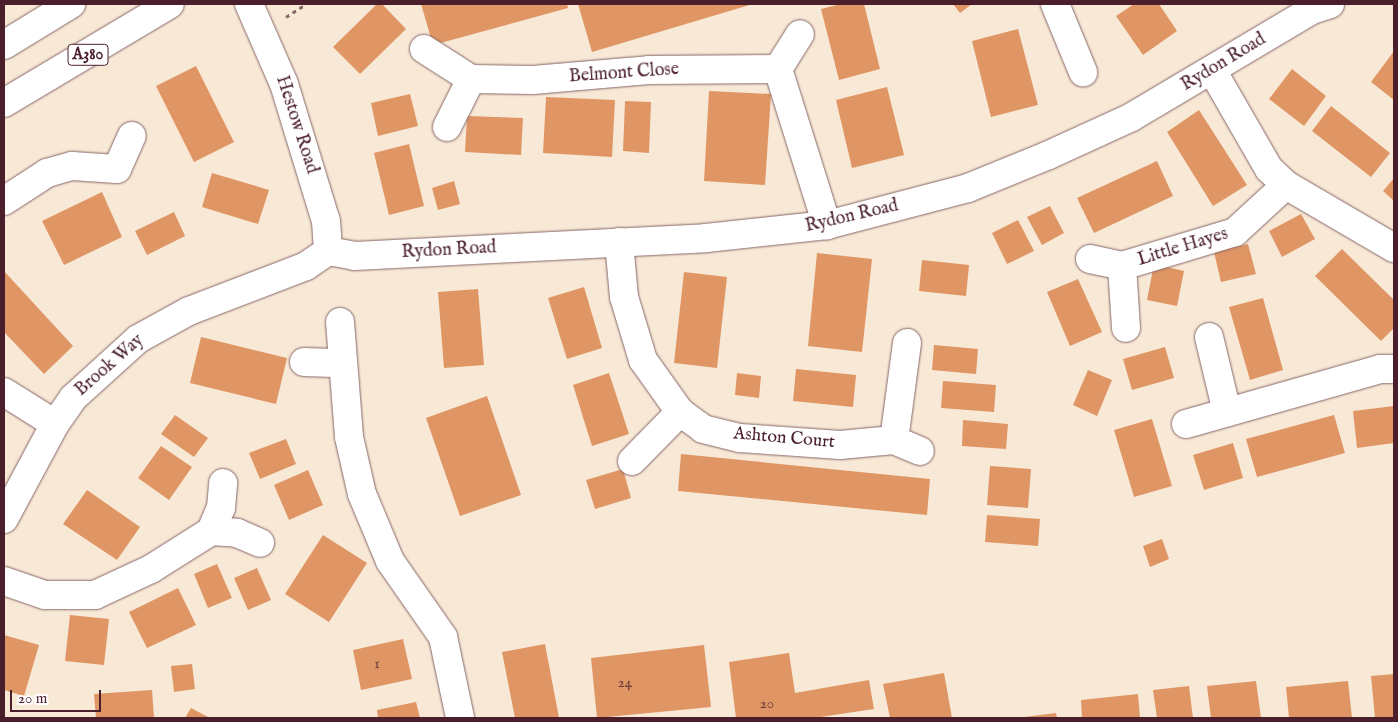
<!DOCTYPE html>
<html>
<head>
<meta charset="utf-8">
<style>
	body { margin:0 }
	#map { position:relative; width:1398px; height:722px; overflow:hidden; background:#f8e9d7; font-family:"IM FELL English",serif }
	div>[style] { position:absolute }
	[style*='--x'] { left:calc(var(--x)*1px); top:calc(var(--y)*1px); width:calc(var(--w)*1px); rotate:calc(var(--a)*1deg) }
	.building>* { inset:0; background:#df9664 }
	.path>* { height:3px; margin-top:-1.5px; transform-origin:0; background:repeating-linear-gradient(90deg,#876667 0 4px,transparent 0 8px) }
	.roads { filter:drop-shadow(0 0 1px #876667) drop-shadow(0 0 1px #876667) }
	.street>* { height:28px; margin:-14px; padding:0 14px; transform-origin:14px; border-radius:14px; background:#fff }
	.highway>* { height:28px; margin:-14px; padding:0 14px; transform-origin:14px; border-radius:14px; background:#fff }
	span { translate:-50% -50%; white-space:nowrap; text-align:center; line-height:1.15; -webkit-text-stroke:4px #fff; paint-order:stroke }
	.number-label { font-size:15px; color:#6f3d39 }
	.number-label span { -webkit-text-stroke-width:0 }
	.shield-label span { padding:1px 4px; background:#fff; border:1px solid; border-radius:4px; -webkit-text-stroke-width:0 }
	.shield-label { font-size:16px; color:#4a1f2b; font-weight:700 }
	.street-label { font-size:18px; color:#4a1f2b }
	.frame { position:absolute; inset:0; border:5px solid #4a1f2b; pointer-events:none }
	.scale { position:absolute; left:10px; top:690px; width:91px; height:22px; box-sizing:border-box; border:2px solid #4a1f2b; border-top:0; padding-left:6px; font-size:15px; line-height:18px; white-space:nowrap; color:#4a1f2b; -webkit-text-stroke:4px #fff; paint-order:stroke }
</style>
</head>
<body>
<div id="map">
	<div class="building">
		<div style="clip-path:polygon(377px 4px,382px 4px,406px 29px,360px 74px,333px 47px)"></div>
		<div style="clip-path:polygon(421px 4px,567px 4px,568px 8px,433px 45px)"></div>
		<div style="clip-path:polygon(578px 4px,753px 4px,592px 52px)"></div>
		<div style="clip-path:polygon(841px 4px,864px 4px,880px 69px,839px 80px,821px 9px)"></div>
		<div style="clip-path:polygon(953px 4px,972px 4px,960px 13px)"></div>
		<div style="clip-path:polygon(1134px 4px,1159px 4px,1177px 31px,1143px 55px,1116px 16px)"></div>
		<div style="clip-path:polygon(1018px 29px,1038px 105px,991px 117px,972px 41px)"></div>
		<div style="clip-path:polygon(1394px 51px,1394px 100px,1371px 82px)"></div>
		<div style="clip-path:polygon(196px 66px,234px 142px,194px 162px,156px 86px)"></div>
		<div style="clip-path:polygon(1292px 69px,1326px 96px,1304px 126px,1269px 99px)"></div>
		<div style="clip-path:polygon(887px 87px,904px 155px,852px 168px,836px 100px)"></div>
		<div style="clip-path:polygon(709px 91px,771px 94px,765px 185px,704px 181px)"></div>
		<div style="clip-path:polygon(410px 94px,418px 126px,378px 136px,371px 103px)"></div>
		<div style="clip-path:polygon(546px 97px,615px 100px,612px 157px,543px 153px)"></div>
		<div style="clip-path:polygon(625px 101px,651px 102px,649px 153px,623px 151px)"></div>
		<div style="clip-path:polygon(1331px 106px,1390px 153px,1371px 177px,1312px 131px)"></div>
		<div style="clip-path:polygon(1199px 110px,1247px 185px,1213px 206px,1167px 132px)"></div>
		<div style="clip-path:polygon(467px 116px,523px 118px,521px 155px,465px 152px)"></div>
		<div style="clip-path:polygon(409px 144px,424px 206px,389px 215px,374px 153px)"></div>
		<div style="clip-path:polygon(1157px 161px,1173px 196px,1094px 233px,1077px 198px)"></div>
		<div style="clip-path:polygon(212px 173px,269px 190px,258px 224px,202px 207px)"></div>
		<div style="clip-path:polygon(1394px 178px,1394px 201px,1383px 191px)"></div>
		<div style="clip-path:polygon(454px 181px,460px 204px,438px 210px,432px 188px)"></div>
		<div style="clip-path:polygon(102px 192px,122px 237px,64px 265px,42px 221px)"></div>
		<div style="clip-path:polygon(1050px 206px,1064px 233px,1042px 245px,1027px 217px)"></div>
		<div style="clip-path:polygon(174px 212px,185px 236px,147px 255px,135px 231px)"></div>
		<div style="clip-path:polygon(1301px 214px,1315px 239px,1282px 257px,1269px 231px)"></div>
		<div style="clip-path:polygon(1018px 220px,1034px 251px,1007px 264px,992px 233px)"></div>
		<div style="clip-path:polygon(1248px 244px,1256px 274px,1221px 282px,1214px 252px)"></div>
		<div style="clip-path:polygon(1342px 249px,1394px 300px,1394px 328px,1381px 341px,1315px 276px)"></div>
		<div style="clip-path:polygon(817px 253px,872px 259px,862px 352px,808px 346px)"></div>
		<div style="clip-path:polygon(922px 260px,969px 265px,966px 296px,919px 291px)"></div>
		<div style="clip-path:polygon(1154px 264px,1184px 271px,1177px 306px,1147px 300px)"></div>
		<div style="clip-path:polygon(4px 271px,73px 346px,44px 374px,4px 332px)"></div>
		<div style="clip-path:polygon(684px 272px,727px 277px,717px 368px,674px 363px)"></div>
		<div style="clip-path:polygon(1078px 279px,1102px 332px,1070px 346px,1047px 292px)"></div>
		<div style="clip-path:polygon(584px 287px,602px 348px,567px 359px,548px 298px)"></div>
		<div style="clip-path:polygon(478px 289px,484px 365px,444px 368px,438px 292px)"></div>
		<div style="clip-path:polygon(1263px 298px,1283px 370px,1250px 380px,1229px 307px)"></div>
		<div style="clip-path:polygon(201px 337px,287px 358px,276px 404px,190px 383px)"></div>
		<div style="clip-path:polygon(934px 345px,978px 349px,976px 374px,932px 370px)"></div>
		<div style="clip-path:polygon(1165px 347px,1174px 378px,1132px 390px,1123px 359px)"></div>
		<div style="clip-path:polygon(796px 369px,856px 375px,853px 407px,793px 401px)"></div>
		<div style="clip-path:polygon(1088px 370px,1112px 380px,1097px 416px,1073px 405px)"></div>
		<div style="clip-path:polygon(609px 373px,629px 434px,592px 446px,573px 385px)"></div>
		<div style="clip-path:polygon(737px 373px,761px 376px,759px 398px,735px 395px)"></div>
		<div style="clip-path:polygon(943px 381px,996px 385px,994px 412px,941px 408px)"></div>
		<div style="clip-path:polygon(487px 396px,521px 495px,460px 516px,426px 418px)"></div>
		<div style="clip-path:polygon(1394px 406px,1394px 443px,1357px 448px,1353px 411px)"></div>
		<div style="clip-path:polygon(175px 415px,208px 438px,194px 457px,161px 434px)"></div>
		<div style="clip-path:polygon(1334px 415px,1345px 453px,1257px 477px,1246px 439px)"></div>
		<div style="clip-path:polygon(1152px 419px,1172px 486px,1134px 497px,1114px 430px)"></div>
		<div style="clip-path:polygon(963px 420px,1008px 424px,1006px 449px,962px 446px)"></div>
		<div style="clip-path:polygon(286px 439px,296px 464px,260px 479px,249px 453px)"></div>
		<div style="clip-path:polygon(1233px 443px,1243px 478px,1204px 490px,1193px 455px)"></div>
		<div style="clip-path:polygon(161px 446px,192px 467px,169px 500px,138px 478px)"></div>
		<div style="clip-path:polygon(681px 454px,930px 479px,927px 515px,678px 491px)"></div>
		<div style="clip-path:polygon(990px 466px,1031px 469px,1028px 508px,987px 505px)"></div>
		<div style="clip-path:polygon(623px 469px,631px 498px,595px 509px,586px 480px)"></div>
		<div style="clip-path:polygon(308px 470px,323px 505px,289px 520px,274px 485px)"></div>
		<div style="clip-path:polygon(87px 490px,140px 527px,117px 560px,63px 524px)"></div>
		<div style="clip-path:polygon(987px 515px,1040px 519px,1038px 546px,985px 542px)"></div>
		<div style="clip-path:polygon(323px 535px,367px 563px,329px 622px,285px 594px)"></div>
		<div style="clip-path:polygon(1162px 539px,1169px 559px,1150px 567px,1143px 546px)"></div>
		<div style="clip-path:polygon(217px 564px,232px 598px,208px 608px,194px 574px)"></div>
		<div style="clip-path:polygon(257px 568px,271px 600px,248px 610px,234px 578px)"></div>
		<div style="clip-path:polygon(178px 588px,196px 625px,147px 648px,129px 612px)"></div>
		<div style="clip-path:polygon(70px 615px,109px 619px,104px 665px,65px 661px)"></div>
		<div style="clip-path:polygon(4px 635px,39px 645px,24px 696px,4px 690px)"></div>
		<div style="clip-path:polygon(403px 639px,412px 679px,361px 690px,353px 650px)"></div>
		<div style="clip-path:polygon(545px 644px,559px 718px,515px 718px,502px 652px)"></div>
		<div style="clip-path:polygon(704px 645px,711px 707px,597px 718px,591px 658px)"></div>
		<div style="clip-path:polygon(789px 653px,795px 693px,869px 680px,874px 709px,814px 718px,736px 718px,729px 662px)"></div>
		<div style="clip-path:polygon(192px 664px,195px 689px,174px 692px,171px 666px)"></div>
		<div style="clip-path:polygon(944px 673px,952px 718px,890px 718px,883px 684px)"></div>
		<div style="clip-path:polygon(1394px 674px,1394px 718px,1375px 718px,1371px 676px)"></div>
		<div style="clip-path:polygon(1256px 681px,1261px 718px,1211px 718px,1207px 686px)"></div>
		<div style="clip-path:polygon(1348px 681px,1352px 718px,1289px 718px,1286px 687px)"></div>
		<div style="clip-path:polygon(1189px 686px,1193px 718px,1157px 718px,1153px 690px)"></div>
		<div style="clip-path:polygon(152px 690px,154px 718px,96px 718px,94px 694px)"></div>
		<div style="clip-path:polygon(1138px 694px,1140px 718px,1082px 718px,1081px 700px)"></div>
		<div style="clip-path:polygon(416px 702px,420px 718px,378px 718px,377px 710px)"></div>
		<div style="clip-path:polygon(191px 708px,210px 718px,185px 718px)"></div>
		<div style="clip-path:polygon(1056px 713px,1057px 718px,1024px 718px,1024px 717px)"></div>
	</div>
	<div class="path">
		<div style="--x:286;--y:17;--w:24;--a:-33"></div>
	</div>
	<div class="roads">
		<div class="street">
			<div style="--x:249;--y:4;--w:87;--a:66.4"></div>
			<div style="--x:284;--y:84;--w:143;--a:73"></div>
			<div style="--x:326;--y:221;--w:30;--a:86"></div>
			<div style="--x:1055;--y:4;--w:74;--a:67.6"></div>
			<div style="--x:424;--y:49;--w:56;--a:32.6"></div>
			<div style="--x:471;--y:79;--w:62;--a:0.9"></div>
			<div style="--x:533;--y:80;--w:116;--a:-4.9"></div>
			<div style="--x:649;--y:70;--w:129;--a:-0.4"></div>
			<div style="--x:778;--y:69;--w:164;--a:72.6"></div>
			<div style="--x:778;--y:69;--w:41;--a:-57.8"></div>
			<div style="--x:1212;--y:70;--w:114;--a:60.1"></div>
			<div style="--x:1269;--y:169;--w:23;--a:43"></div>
			<div style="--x:1286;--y:185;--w:125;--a:30.3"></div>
			<div style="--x:447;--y:127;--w:54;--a:-63.4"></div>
			<div style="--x:4;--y:201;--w:51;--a:-33.1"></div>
			<div style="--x:47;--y:173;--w:26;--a:-16"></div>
			<div style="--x:72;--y:166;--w:45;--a:3.8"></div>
			<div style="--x:117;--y:169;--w:36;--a:-66"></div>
			<div style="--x:619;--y:242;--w:55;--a:84.8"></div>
			<div style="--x:624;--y:297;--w:66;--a:73.2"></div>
			<div style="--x:643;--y:360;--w:64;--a:54.6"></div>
			<div style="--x:680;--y:412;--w:29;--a:36"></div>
			<div style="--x:703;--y:429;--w:38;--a:14"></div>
			<div style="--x:740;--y:438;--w:100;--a:4"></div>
			<div style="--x:840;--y:445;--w:54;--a:-5.3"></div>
			<div style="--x:328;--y:251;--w:27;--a:10"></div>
			<div style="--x:355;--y:256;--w:351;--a:-2.9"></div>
			<div style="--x:706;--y:238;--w:122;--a:-6.1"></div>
			<div style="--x:827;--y:225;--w:146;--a:-14.7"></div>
			<div style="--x:968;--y:188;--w:87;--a:-22.2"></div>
			<div style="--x:1049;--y:155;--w:89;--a:-24.6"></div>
			<div style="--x:1130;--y:118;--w:212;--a:-30.7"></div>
			<div style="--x:1312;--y:10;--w:19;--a:-18"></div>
			<div style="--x:1090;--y:259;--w:33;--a:12"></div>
			<div style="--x:1122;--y:266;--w:62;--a:86.3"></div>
			<div style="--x:1122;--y:266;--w:118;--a:-16.7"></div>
			<div style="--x:1235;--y:232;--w:69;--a:-42.7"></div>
			<div style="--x:340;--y:322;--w:115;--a:85.5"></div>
			<div style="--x:349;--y:437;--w:58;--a:77.2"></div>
			<div style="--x:362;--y:494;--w:73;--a:67.3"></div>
			<div style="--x:390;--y:561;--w:93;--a:55.1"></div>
			<div style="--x:443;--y:637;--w:83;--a:78.1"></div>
			<div style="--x:1209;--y:337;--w:77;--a:76.5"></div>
			<div style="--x:907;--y:343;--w:98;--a:97.6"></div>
			<div style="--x:894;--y:440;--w:28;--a:23"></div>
			<div style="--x:304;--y:362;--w:37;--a:2"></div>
			<div style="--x:4;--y:392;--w:60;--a:32.1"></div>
			<div style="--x:1186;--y:424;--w:202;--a:-15.8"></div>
			<div style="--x:1380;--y:369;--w:14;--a:0"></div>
			<div style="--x:632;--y:461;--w:69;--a:-45.6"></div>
			<div style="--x:4;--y:519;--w:108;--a:-61.8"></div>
			<div style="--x:55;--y:424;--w:32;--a:-55"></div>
			<div style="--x:73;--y:398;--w:88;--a:-42.2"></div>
			<div style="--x:138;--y:339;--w:58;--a:-28.8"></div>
			<div style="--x:189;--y:311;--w:125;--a:-21"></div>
			<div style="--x:306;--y:266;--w:27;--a:-34"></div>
			<div style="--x:211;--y:531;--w:25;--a:-67"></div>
			<div style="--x:221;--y:508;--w:25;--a:-85"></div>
			<div style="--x:4;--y:581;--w:43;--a:18.9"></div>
			<div style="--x:45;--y:595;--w:50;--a:0"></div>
			<div style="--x:95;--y:595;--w:62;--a:-24.9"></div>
			<div style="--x:151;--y:569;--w:71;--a:-32.3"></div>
			<div style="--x:211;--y:531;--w:26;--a:4"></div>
			<div style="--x:237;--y:533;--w:25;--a:23"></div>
		</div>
		<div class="highway">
			<div style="--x:4;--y:45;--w:79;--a:-31.5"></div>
			<div style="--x:4;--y:103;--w:193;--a:-30.8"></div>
		</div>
	</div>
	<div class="number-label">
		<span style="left:377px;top:664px">1</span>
		<span style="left:625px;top:683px">24</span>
		<span style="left:767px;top:704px">20</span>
	</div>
	<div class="shield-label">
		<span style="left:88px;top:55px">A380</span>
	</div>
	<div class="street-label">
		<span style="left:1224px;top:63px;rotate:-31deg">Rydon Road</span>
		<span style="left:624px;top:74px;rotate:-4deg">Belmont Close</span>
		<span style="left:296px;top:125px;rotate:72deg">Hestow Road</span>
		<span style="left:852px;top:217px;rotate:-13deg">Rydon Road</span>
		<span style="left:1183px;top:248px;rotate:-17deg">Little Hayes</span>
		<span style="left:449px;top:251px;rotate:-3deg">Rydon Road</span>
		<span style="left:110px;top:366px;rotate:-41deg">Brook Way</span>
		<span style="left:784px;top:439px;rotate:5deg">Ashton Court</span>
	</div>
	<div class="frame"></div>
	<div class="scale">20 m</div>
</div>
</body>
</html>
